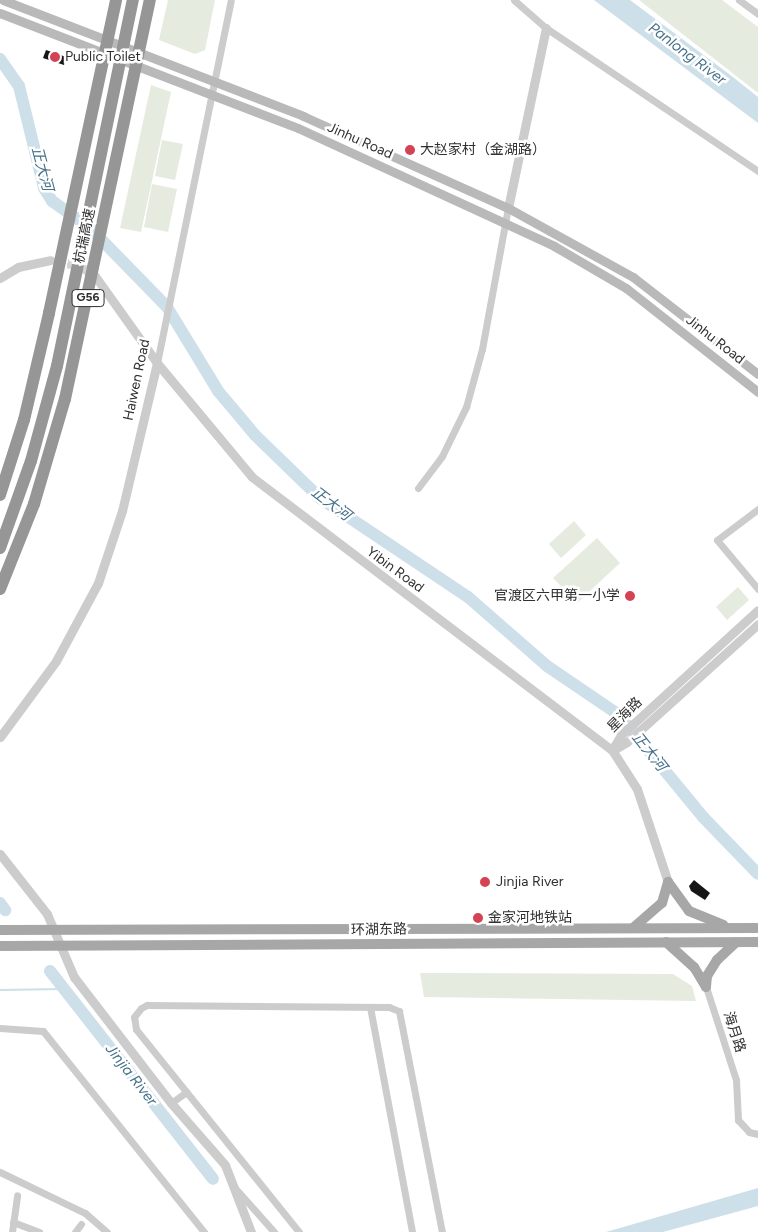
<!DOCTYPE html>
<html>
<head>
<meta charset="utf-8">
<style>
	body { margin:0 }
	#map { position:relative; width:758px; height:1232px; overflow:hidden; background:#fff; font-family:Figtree,"Noto Sans SC",sans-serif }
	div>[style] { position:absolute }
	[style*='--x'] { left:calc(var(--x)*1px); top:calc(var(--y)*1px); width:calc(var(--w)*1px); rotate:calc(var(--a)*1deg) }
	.green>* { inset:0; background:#e5ebde }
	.water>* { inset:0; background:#cddfe9 }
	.stream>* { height:2px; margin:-1px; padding:0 1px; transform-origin:1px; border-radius:1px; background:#cddfe9 }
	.river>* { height:12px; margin:-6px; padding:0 6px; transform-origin:6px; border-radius:6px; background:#cddfe9 }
	.building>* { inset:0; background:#161616 }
	.tertiary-tunnel>* { height:9px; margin-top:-4.5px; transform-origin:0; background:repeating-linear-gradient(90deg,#d5d5d5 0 9px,transparent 0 13.5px) }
	.minor>* { height:7px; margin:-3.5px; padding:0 3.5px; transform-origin:3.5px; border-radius:3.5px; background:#ccc }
	.tertiary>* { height:9px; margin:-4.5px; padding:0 4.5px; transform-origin:4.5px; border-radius:4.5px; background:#ccc }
	.secondary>* { height:9px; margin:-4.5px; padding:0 4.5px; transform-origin:4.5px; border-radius:4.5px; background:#b9b9b9 }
	.primary>* { height:10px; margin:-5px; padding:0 5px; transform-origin:5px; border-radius:5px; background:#a7a7a7 }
	.motorway>* { height:12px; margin:-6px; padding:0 6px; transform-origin:6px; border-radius:6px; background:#969696 }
	.motorway-bridge>* { height:12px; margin:-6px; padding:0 6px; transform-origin:6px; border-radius:6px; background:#969696 }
	.dots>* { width:14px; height:14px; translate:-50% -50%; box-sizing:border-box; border:2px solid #fff; border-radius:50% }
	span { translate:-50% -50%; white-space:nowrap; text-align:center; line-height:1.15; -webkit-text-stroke:5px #fff; paint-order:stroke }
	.shield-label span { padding:1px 4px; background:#fff; border:1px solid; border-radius:4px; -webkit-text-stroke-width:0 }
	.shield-label { font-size:12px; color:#2f2f2f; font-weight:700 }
	.poi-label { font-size:14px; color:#2f2f2f }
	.left { translate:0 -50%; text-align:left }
	.right { translate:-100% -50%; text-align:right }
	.street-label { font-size:14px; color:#2f2f2f }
	.water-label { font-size:15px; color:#457189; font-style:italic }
</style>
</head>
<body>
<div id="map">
	<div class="green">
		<div style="clip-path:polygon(168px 0,215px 0,205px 50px,195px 54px,159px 40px)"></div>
		<div style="clip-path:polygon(639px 0,722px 0,758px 27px,758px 93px)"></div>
		<div style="clip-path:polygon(151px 85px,171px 92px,141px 232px,120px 228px)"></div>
		<div style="clip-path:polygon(162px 140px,183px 144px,175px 180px,155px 176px)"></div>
		<div style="clip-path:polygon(152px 184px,177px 189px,168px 232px,144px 227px)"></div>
		<div style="clip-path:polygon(574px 521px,586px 535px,561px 558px,549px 544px)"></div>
		<div style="clip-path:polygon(597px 538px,620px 563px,577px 603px,553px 578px)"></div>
		<div style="clip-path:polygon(738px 587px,749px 600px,727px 620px,716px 607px)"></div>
		<div style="clip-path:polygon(420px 973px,673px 974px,692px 986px,696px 1001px,424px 997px)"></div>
	</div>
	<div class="water">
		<div style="clip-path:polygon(594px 0,630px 0,729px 74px,758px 97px,758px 123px)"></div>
		<div style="clip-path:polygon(758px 1188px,758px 1206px,663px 1232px,606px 1232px)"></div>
	</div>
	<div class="stream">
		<div style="--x:0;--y:990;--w:63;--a:-0.9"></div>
	</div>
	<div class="river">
		<div style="--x:0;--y:59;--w:33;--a:55"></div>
		<div style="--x:19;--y:86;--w:105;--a:76.2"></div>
		<div style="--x:44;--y:188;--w:15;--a:58"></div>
		<div style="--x:52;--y:201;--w:47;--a:35.4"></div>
		<div style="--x:90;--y:228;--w:110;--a:45.7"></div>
		<div style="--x:167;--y:307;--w:98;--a:58.7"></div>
		<div style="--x:218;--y:391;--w:57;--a:49.9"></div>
		<div style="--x:255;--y:435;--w:91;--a:44.1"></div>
		<div style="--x:320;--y:498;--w:178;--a:33.8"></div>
		<div style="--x:468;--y:597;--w:105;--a:41.1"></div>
		<div style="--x:547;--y:666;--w:87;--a:34.2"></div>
		<div style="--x:619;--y:715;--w:132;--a:50.5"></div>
		<div style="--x:703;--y:817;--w:79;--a:46"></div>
		<div style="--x:0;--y:903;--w:9;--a:54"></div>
		<div style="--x:50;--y:971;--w:264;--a:51.9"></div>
	</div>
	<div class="building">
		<div style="clip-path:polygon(46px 50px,66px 57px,64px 65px,43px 58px)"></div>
		<div style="clip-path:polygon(694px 880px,710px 893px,705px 900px,691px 891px,689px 886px)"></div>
	</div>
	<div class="tertiary-tunnel">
		<div style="--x:54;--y:261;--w:27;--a:10"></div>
		<div style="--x:81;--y:266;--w:17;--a:36"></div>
	</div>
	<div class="minor">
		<div style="--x:514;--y:0;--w:43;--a:41.2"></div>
		<div style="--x:546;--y:28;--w:256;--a:34"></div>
		<div style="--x:739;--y:0;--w:24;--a:36"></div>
		<div style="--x:157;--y:363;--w:370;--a:-78.5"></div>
		<div style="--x:418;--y:488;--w:40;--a:-53"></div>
		<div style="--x:442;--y:456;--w:55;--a:-63.9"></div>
		<div style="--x:466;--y:407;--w:60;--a:-74.6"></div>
		<div style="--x:482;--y:349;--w:143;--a:-79.6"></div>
		<div style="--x:758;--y:509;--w:51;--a:142.9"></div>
		<div style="--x:717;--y:540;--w:64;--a:50.1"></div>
		<div style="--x:706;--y:987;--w:98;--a:72.1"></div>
		<div style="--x:736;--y:1080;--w:40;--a:87.1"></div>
		<div style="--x:738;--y:1120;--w:16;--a:47"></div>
		<div style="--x:749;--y:1132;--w:9;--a:13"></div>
		<div style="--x:370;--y:1007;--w:229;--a:79.4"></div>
		<div style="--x:0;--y:1028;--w:43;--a:4"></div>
		<div style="--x:43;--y:1031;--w:258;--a:51.3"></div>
		<div style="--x:171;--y:1103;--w:19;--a:-36"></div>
		<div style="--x:0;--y:1172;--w:94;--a:25.8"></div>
		<div style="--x:85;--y:1213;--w:29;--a:41"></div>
		<div style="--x:235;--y:1188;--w:59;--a:48.4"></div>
		<div style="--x:13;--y:1222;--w:28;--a:21"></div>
		<div style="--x:12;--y:1232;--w:37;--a:-82"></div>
		<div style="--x:75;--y:1232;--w:10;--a:-53"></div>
		<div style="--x:299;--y:1232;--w:260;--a:-128.8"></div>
		<div style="--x:136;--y:1029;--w:12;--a:-99"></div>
		<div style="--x:134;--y:1017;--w:11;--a:-52"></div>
		<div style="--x:141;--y:1008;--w:7;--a:-27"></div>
		<div style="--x:147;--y:1005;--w:242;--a:0.5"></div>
		<div style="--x:389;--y:1007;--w:11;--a:22"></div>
		<div style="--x:399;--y:1011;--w:225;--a:79"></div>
	</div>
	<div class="tertiary">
		<div style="--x:508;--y:208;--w:184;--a:-78.1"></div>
		<div style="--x:95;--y:276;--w:107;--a:54.5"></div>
		<div style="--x:157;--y:363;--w:148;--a:50.2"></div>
		<div style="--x:252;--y:477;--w:452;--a:37.2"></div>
		<div style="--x:612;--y:750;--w:46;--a:57.3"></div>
		<div style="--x:637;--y:789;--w:98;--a:71.6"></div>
		<div style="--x:0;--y:278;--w:21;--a:-31"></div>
		<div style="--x:18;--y:267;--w:33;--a:-12"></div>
		<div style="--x:0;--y:737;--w:94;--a:-53.6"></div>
		<div style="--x:56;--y:661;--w:89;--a:-61.7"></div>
		<div style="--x:98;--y:583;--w:76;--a:-71.6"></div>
		<div style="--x:122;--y:511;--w:152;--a:-76.7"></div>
		<div style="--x:612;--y:750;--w:17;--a:-59"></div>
		<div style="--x:621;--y:735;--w:185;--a:-42.4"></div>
		<div style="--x:613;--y:750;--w:16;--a:-30"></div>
		<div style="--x:627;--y:742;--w:176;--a:-42"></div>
		<div style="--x:0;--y:854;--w:76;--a:51.9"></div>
		<div style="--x:47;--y:914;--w:69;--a:66.8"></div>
		<div style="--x:74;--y:977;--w:159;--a:52.4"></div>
		<div style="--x:171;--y:1103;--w:82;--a:48.9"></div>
		<div style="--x:225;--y:1165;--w:72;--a:68.8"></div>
	</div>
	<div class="secondary">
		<div style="--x:3;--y:0;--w:322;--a:21.1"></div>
		<div style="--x:303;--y:116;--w:225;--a:24.2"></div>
		<div style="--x:508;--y:208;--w:143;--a:28.9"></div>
		<div style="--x:633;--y:277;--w:158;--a:37.8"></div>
		<div style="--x:0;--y:13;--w:319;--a:21.1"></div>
		<div style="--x:298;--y:128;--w:282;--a:24.7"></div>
		<div style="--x:554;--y:246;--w:83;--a:30.3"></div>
		<div style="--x:626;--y:288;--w:168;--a:38.2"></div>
	</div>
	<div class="primary">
		<div style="--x:633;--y:928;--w:38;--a:-41"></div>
		<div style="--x:662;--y:903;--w:22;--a:-74"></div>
		<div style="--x:668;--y:882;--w:36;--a:54"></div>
		<div style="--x:689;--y:911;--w:37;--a:22"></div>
		<div style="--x:0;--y:930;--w:758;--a:-0.15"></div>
		<div style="--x:666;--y:942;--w:38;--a:42"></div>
		<div style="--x:694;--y:967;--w:23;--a:59"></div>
		<div style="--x:706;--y:987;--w:11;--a:-85"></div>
		<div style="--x:707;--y:976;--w:19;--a:-58"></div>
		<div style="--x:717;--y:960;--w:26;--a:-43"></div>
		<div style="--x:0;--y:946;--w:758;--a:-0.3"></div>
	</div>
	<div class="motorway">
		<div style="--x:0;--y:495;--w:79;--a:-72.3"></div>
		<div style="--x:24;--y:420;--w:110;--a:-76.8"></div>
	</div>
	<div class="motorway-bridge">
		<div style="--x:49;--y:313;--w:320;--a:-77.9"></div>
		<div style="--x:0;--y:548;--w:92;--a:-70.4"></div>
		<div style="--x:31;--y:461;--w:98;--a:-74.7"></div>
		<div style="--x:57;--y:366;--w:374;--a:-78.3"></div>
		<div style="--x:0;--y:589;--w:92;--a:-68.2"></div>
		<div style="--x:34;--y:504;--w:109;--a:-73.6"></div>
		<div style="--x:65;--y:399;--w:408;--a:-78"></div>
	</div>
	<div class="dots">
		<div style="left:55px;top:57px;background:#d44353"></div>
		<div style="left:410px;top:150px;background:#d44353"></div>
		<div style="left:630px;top:596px;background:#d44353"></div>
		<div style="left:485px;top:882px;background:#d44353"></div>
		<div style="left:478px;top:918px;background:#d44353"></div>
	</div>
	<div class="shield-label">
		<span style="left:88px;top:298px">G56</span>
	</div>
	<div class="poi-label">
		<span class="left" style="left:65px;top:57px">Public Toilet</span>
		<span class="left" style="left:420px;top:150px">大赵家村（金湖路）</span>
		<span class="right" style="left:620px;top:596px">官渡区六甲第一小学</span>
		<span class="left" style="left:496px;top:882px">Jinjia River</span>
		<span class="left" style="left:488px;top:918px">金家河地铁站</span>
	</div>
	<div class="street-label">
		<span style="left:360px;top:141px;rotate:24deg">Jinhu Road</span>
		<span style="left:85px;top:236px;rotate:-78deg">杭瑞高速</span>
		<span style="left:715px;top:340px;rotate:38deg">Jinhu Road</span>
		<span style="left:137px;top:380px;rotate:-78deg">Haiwen Road</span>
		<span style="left:395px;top:570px;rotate:36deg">Yibin Road</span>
		<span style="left:625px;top:715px;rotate:-45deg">星海路</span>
		<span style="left:379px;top:930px;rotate:-1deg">环湖东路</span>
		<span style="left:734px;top:1032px;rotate:72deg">海月路</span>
	</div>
	<div class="water-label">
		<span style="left:687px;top:54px;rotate:37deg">Panlong River</span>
		<span style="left:42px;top:169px;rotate:75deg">正大河</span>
		<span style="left:331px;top:504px;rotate:37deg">正大河</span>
		<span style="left:649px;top:752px;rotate:51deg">正大河</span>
		<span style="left:131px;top:1075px;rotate:52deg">Jinjia River</span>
	</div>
</div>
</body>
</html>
